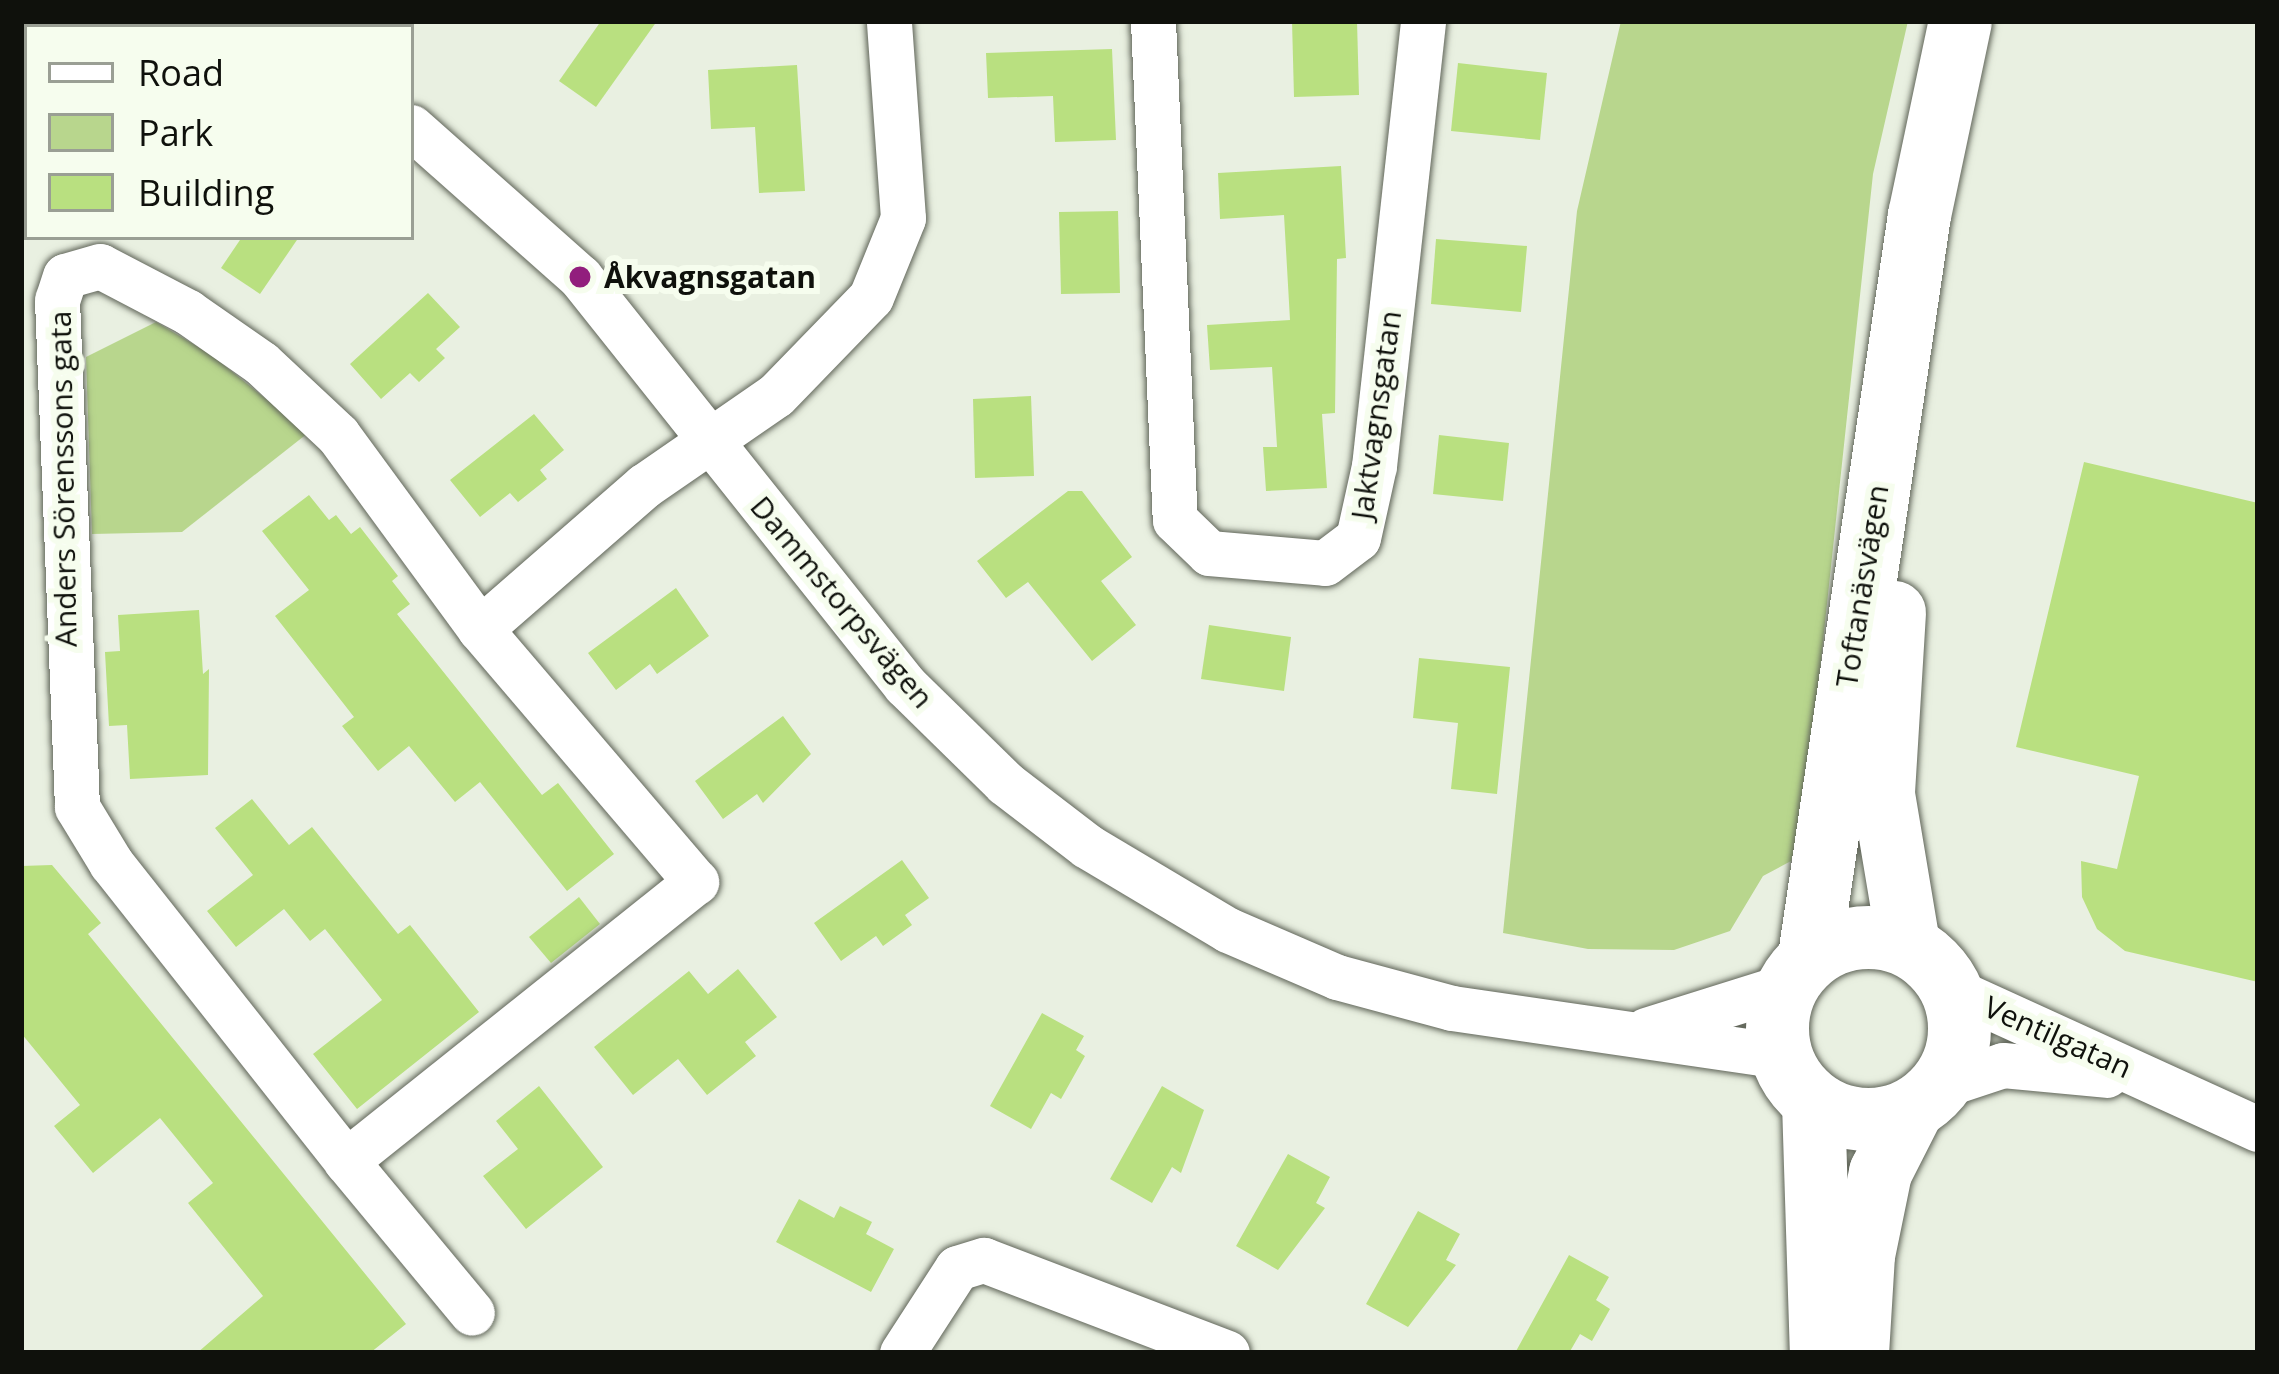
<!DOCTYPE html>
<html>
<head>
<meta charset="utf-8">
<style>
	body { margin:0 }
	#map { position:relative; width:2279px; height:1374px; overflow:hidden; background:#e9f0e1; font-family:"Open Sans",sans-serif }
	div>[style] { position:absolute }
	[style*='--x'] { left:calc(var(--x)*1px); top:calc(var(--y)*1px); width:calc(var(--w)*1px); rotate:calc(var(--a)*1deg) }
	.green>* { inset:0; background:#b8d68d }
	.building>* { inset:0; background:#b9e080 }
	.roads { filter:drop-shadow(0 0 3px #606559) drop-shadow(0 0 3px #606559) }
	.street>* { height:45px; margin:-22.5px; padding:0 22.5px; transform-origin:22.5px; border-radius:22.5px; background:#fff }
	.secondary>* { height:63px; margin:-31.5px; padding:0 31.5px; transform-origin:31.5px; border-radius:31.5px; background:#fff }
	.secondary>.ring { margin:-31.5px; padding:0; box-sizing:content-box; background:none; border:63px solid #fff; border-radius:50% }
	.dots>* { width:33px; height:33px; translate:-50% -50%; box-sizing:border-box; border:6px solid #f6fdee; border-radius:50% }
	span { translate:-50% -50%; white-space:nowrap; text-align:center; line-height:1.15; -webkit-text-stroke:12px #f6fdee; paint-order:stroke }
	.poi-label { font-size:30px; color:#0f110c; font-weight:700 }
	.left { translate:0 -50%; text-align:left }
	.street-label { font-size:30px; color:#0f110c }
	.frame { position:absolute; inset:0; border:24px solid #0f110c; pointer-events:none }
	.legend { position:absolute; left:24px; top:24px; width:390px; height:216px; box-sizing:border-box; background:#f6fdee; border:3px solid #9a9f94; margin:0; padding:15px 21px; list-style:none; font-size:36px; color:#0f110c }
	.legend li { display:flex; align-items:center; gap:24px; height:60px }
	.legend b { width:60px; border:3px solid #9a9f94 }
</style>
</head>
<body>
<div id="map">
	<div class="green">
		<div style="clip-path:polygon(1621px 21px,1908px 21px,1873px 174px,1803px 828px,1791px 861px,1763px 876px,1730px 931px,1674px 950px,1588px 949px,1503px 933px,1577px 211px)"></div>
		<div style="clip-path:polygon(156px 322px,210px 354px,308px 433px,182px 532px,92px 534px,86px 357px)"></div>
	</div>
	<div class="building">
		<div style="clip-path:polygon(601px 21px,657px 21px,596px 107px,559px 81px)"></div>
		<div style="clip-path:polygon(1292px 21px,1357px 21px,1359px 95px,1294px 97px)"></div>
		<div style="clip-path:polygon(1112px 49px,1116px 140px,1055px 142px,1053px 96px,988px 98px,986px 53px)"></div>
		<div style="clip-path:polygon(1458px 63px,1547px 73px,1540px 140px,1451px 131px)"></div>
		<div style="clip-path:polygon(797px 65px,805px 191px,759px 193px,755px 127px,711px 129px,708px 70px)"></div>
		<div style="clip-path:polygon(1341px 166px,1346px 258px,1337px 259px,1335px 413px,1322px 414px,1327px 488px,1266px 491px,1263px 447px,1277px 447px,1272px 367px,1210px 370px,1207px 325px,1290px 320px,1284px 215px,1220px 219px,1218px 173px)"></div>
		<div style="clip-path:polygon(1118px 211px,1120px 293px,1061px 294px,1059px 212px)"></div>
		<div style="clip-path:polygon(242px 237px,299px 237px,260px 294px,221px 268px)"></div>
		<div style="clip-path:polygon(1436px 239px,1527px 246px,1521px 312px,1431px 304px)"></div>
		<div style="clip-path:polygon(428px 293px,460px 327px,436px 349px,445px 358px,419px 382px,410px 373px,381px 399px,350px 364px)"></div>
		<div style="clip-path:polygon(1031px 396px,1034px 476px,975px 478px,973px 399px)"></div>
		<div style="clip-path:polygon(534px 414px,564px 450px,540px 470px,547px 479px,518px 502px,510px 493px,480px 517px,450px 480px)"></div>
		<div style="clip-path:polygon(1439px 435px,1509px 443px,1503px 501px,1433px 494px)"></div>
		<div style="clip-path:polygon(2084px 462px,2258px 503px,2258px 982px,2125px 951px,2097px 929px,2082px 897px,2081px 861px,2117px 869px,2139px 776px,2016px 747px)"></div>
		<div style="clip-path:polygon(1068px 491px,1082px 491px,1132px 557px,1101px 581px,1136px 625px,1092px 661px,1028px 582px,1006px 598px,977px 561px)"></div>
		<div style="clip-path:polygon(309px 495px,329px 520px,336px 515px,351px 534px,360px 527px,398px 576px,392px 581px,410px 604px,397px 614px,542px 795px,558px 783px,614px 854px,567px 891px,480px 782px,455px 802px,409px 746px,378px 771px,342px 726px,354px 717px,275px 616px,309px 590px,262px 531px)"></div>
		<div style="clip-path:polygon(676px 588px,709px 636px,657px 674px,650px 664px,616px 690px,588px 653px)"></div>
		<div style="clip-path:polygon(199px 610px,203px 674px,209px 669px,208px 775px,130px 779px,127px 725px,109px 726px,105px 652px,120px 651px,118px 615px)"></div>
		<div style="clip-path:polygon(1209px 625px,1291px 637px,1284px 691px,1201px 679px)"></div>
		<div style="clip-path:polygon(1419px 658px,1510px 667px,1497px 794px,1451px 789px,1458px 723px,1413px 718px)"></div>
		<div style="clip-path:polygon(783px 716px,811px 754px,763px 803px,757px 794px,723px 819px,695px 781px)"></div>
		<div style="clip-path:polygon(252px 799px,289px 845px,312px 827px,398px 934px,410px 925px,479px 1012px,357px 1109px,313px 1054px,382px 1000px,325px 929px,310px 941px,284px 909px,236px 947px,207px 911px,253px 875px,215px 828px)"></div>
		<div style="clip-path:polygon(902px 860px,929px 898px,905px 915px,912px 925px,883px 946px,876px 936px,841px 961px,814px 923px)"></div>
		<div style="clip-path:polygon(52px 865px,101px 923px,88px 934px,406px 1324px,370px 1353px,197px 1353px,263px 1296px,188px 1203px,213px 1183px,160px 1118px,93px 1173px,54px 1126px,80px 1105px,21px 1033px,21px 866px)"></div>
		<div style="clip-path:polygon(579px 897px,600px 924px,551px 963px,529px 937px)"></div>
		<div style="clip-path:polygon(738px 969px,777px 1017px,745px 1042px,756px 1056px,707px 1095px,678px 1059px,633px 1095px,594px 1047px,689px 971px,708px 994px)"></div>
		<div style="clip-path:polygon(1042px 1013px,1084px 1036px,1076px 1050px,1085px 1056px,1061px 1099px,1051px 1093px,1031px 1129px,990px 1106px)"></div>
		<div style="clip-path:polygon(539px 1086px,603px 1167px,526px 1229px,483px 1176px,518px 1149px,496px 1121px)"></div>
		<div style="clip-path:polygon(1162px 1086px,1204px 1110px,1181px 1173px,1172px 1167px,1152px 1203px,1110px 1179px)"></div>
		<div style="clip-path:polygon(1288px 1154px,1330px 1177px,1316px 1203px,1325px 1208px,1278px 1270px,1236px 1246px)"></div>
		<div style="clip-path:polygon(799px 1199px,834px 1218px,840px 1206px,872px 1222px,866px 1234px,894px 1249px,871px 1292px,776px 1242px)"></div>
		<div style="clip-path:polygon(1418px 1211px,1460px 1234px,1446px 1260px,1456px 1265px,1408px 1327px,1366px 1304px)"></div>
		<div style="clip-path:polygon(1569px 1255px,1609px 1277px,1596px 1300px,1610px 1309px,1592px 1341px,1580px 1334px,1569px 1353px,1515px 1353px)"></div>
	</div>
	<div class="roads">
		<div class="street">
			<div style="--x:230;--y:21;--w:17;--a:21"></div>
			<div style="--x:1153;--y:21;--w:499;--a:87.5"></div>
			<div style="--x:1175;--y:520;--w:47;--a:44.1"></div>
			<div style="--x:1209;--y:553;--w:116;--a:4.9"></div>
			<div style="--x:1325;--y:563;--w:41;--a:-37.1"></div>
			<div style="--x:1358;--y:538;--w:74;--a:-77.5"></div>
			<div style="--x:1374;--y:466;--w:448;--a:-83.7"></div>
			<div style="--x:411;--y:127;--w:226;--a:41.6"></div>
			<div style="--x:580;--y:277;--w:522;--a:51.46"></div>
			<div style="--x:905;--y:685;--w:140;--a:44.4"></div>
			<div style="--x:1005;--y:783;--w:103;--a:37.5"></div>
			<div style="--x:1087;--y:846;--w:164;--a:30.8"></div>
			<div style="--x:1228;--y:930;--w:119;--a:23.3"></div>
			<div style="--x:1337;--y:977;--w:119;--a:15.1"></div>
			<div style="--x:1452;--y:1008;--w:331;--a:8.3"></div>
			<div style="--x:480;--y:629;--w:218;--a:-41.1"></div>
			<div style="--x:644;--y:486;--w:160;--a:-34.6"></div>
			<div style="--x:776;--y:395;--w:136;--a:-45.9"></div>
			<div style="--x:871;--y:297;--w:85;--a:-67.9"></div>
			<div style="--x:903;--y:218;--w:197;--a:-94.1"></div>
			<div style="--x:1953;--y:990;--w:335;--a:24.5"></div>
			<div style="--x:1646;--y:1030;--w:147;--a:-17.4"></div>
			<div style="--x:1940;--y:1086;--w:66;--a:-18.4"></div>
			<div style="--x:2003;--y:1065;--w:104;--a:5.5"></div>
			<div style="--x:346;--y:1161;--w:448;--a:-38.6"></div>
			<div style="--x:696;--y:882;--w:333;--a:-130.5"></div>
			<div style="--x:480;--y:629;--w:240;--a:-126.2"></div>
			<div style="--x:338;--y:435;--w:105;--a:-136.9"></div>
			<div style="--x:261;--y:363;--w:89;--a:-145.1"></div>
			<div style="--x:188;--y:312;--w:99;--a:-152.4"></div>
			<div style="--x:100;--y:266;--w:36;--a:164"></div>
			<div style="--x:65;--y:276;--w:25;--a:108"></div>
			<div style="--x:57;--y:300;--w:507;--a:87.74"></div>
			<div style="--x:77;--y:807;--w:66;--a:58.7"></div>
			<div style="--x:111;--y:863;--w:380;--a:51.7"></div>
			<div style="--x:346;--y:1161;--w:197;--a:50.3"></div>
			<div style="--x:902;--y:1353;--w:101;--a:-57.1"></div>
			<div style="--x:957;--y:1268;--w:28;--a:-17"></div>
			<div style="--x:984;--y:1260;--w:260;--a:20.9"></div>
		</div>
		<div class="secondary">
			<div style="--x:1894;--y:612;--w:182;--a:93.5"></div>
			<div style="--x:1883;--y:794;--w:152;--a:80.5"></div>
			<div class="ring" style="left:1777px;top:937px;width:119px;height:119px"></div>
			<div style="--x:1809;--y:956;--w:749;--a:-81.56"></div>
			<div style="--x:1919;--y:215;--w:198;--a:-78.1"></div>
			<div style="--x:1813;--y:1102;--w:251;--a:88.2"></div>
			<div style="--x:1857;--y:1353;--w:98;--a:-86.5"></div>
			<div style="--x:1863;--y:1255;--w:85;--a:-78.4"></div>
			<div style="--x:1880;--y:1172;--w:71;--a:-63.1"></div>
		</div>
	</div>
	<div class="dots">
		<div style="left:580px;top:277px;background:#921e7d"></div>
	</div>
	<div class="poi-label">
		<span class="left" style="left:604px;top:277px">Åkvagnsgatan</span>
	</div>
	<div class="street-label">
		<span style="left:1376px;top:415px;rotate:-82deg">Jaktvagnsgatan</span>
		<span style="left:63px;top:479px;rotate:-91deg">Anders Sörenssons gata</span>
		<span style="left:1862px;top:586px;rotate:-81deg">Toftanäsvägen</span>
		<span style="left:842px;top:602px;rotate:50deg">Dammstorpsvägen</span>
		<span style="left:2058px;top:1037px;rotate:24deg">Ventilgatan</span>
	</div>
	<div class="frame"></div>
	<ul class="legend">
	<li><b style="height:15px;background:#fff"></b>Road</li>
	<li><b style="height:33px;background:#b8d68d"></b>Park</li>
	<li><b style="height:33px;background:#b9e080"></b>Building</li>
	</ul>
</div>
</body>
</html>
